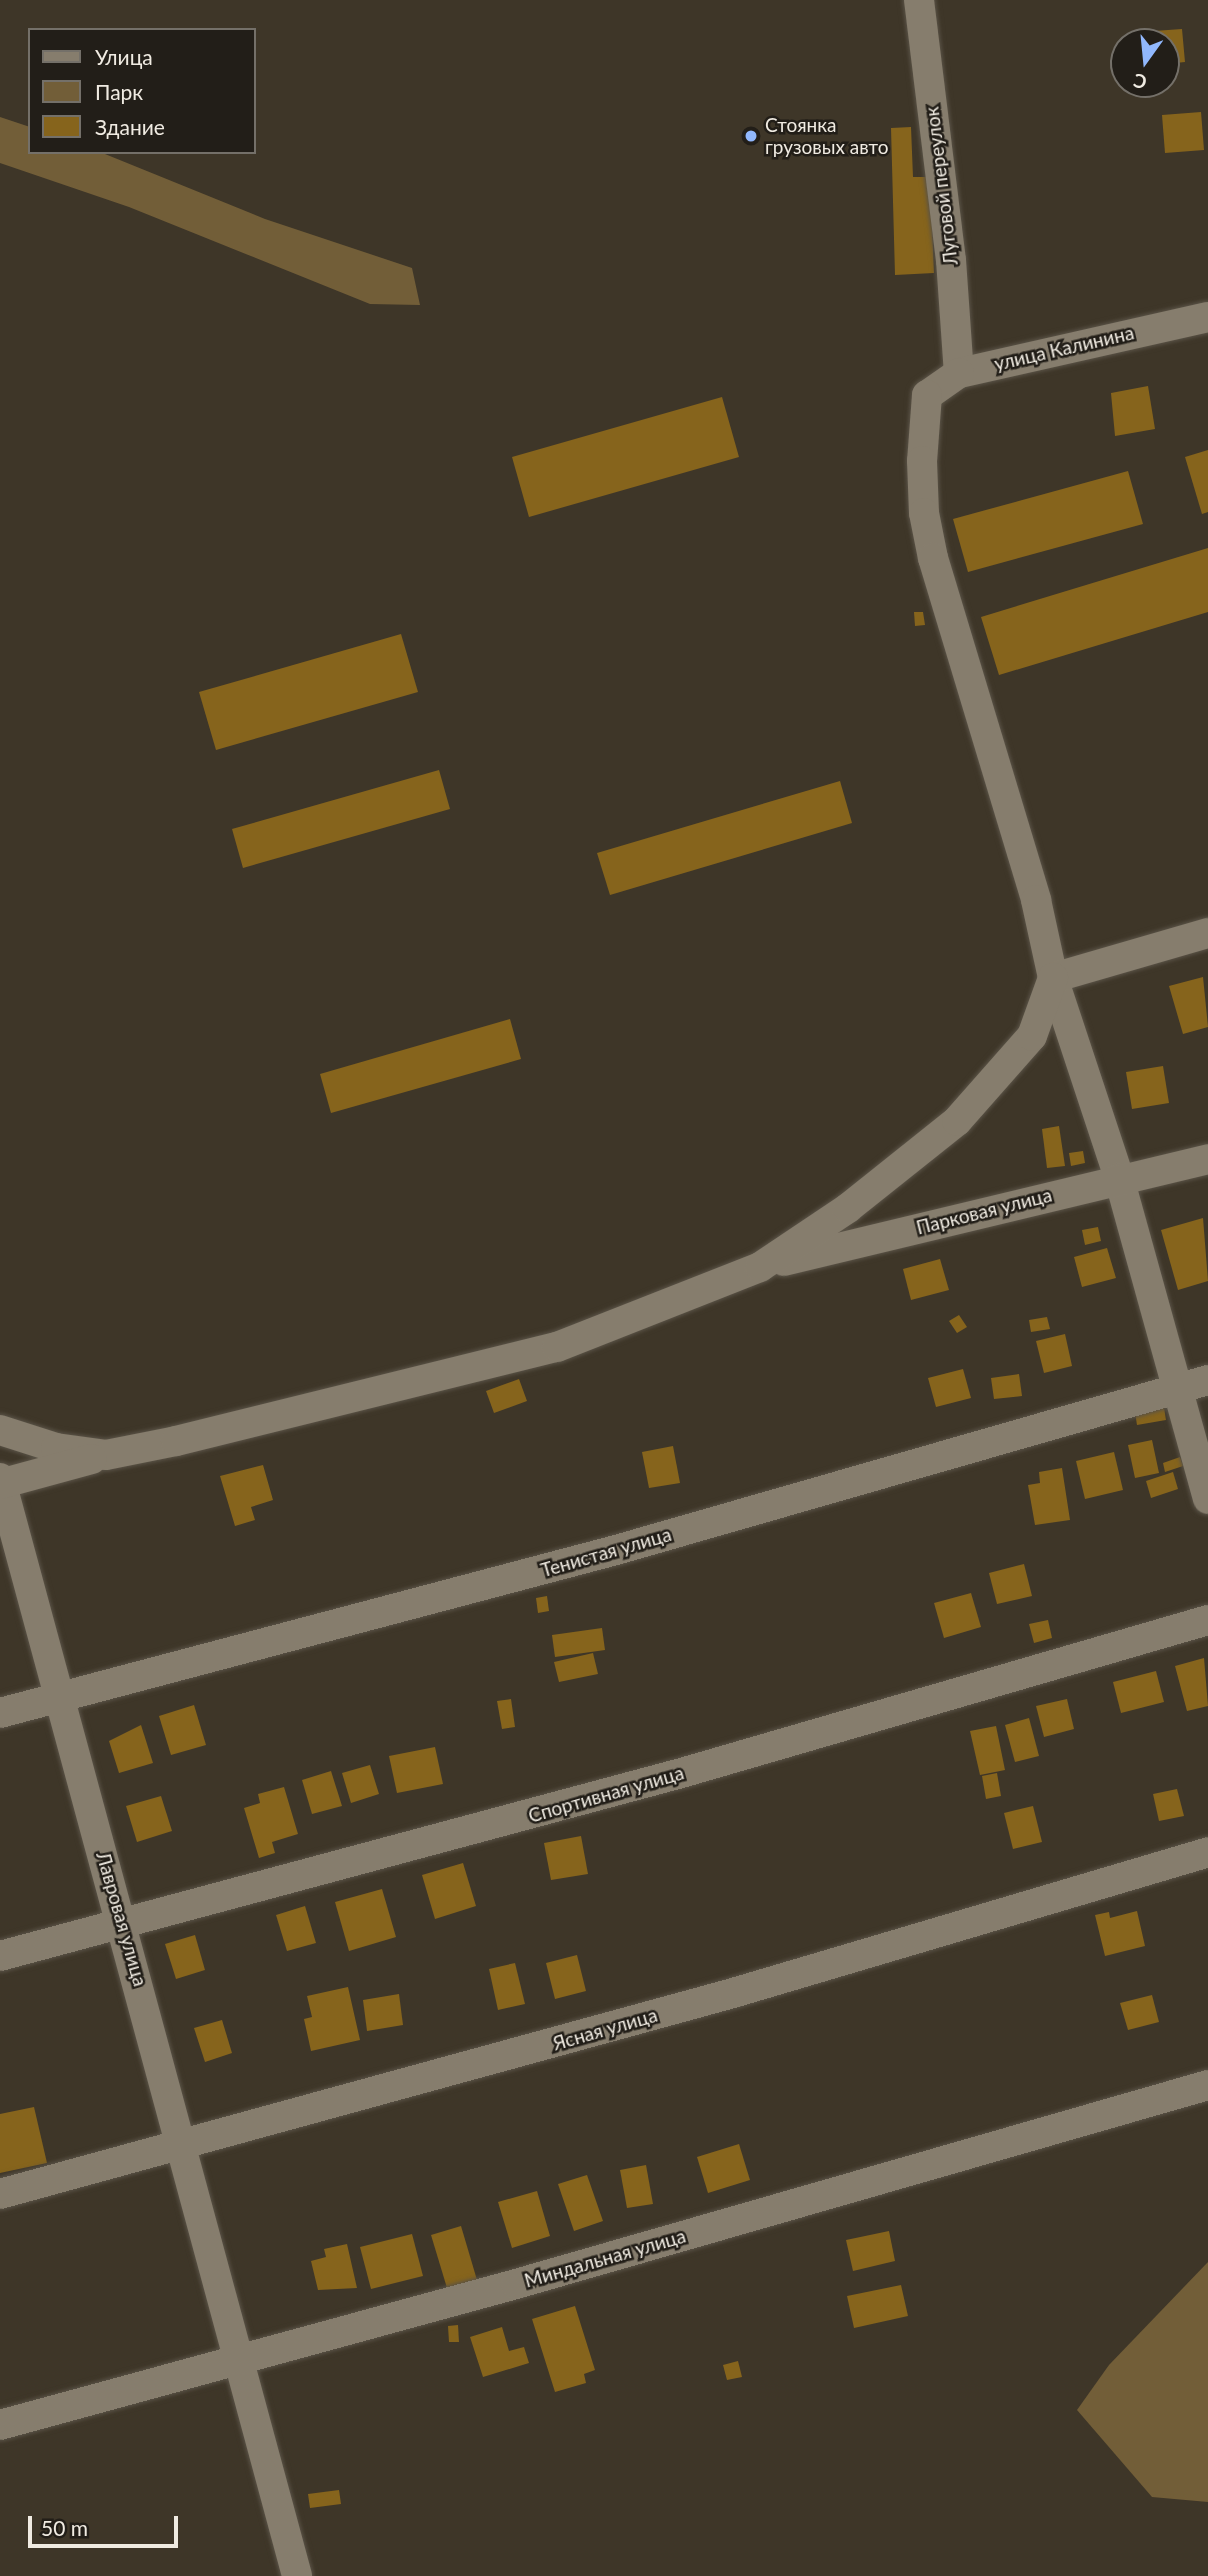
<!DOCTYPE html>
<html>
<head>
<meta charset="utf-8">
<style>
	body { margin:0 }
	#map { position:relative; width:1208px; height:2576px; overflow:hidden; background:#3e3628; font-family:Lato,sans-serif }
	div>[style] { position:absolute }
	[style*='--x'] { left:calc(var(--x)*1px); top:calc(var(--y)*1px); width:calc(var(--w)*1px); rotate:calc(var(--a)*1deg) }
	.green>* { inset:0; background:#725e38 }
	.building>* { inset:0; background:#86641c }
	.roads { filter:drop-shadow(0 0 2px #5a5347) drop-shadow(0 0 2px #5a5347) }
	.minor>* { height:30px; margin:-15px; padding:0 15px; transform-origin:15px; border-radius:15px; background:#867d6d }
	.dots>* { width:19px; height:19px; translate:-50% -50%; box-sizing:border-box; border:4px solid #221e18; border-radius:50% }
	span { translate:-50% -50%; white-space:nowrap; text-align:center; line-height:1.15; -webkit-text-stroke:5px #221e18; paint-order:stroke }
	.poi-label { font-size:19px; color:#f0ebe2 }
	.left { translate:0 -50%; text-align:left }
	.street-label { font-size:19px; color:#f0ebe2 }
	.legend { position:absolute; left:28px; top:28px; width:228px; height:126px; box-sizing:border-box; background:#221e18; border:2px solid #747069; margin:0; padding:9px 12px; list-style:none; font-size:21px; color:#f0ebe2 }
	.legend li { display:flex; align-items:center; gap:14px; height:35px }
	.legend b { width:35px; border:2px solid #747069 }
	.north { position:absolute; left:1110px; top:28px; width:70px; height:70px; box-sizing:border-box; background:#221e18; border:2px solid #747069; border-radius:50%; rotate:195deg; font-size:19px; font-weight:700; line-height:28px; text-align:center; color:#f0ebe2 }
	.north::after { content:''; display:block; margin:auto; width:24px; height:32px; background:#91b8fd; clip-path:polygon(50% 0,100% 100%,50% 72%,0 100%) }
	.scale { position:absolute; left:28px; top:2516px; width:150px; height:32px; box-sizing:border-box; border:4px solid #f0ebe2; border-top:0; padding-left:9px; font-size:21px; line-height:24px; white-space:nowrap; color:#f0ebe2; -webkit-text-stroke:5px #221e18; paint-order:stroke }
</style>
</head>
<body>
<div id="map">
	<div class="green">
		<div style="clip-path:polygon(0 117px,30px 127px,30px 152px,100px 152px,265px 219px,412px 268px,420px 305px,370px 304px,129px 207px,0 163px)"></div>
		<div style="clip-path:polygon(1208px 2262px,1208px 2502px,1152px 2497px,1077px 2410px,1109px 2365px)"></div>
	</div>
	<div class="building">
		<div style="clip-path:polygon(1182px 29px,1185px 62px,1166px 64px,1166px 42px,1155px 42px,1154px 31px)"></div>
		<div style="clip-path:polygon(1201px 112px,1204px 150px,1165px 153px,1162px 115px)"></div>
		<div style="clip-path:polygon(911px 127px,913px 177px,930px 177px,934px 273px,895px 275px,891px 128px)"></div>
		<div style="clip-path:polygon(1148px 386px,1155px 429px,1115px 436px,1111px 393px)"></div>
		<div style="clip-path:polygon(722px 397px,739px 457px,529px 517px,512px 457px)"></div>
		<div style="clip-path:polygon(1208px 450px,1208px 512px,1202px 514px,1185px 457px)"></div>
		<div style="clip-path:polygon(1128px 471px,1143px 524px,968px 572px,953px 519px)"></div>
		<div style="clip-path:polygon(1208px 548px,1208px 612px,999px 675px,981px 617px)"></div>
		<div style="clip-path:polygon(914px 612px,923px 612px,925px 625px,915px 626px)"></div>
		<div style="clip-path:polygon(401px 634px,418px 692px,216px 750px,199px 692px)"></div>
		<div style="clip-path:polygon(439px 770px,450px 809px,243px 868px,232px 829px)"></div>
		<div style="clip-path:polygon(840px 781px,852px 823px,610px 895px,597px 853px)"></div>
		<div style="clip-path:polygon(1203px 977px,1208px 1027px,1183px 1034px,1169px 986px)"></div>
		<div style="clip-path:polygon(510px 1019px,521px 1059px,331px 1113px,320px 1074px)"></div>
		<div style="clip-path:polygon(1163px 1066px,1169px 1103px,1132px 1109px,1126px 1072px)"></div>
		<div style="clip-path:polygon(1059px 1126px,1065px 1166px,1047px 1168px,1042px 1129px)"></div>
		<div style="clip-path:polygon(1083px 1151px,1085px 1163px,1071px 1166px,1069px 1153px)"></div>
		<div style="clip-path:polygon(1203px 1218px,1208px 1281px,1178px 1290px,1161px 1230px)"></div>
		<div style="clip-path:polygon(1098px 1227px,1101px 1241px,1085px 1245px,1082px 1230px)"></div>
		<div style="clip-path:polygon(1107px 1248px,1116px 1278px,1082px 1287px,1074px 1257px)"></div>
		<div style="clip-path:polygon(940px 1259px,949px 1290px,911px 1300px,903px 1269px)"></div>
		<div style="clip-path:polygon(959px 1315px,967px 1327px,957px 1333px,949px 1321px)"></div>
		<div style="clip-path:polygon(1047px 1317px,1050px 1329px,1031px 1332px,1029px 1320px)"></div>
		<div style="clip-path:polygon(1065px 1334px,1072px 1366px,1044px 1373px,1036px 1341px)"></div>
		<div style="clip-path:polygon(963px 1369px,971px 1398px,936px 1407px,928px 1378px)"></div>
		<div style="clip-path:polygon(1019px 1374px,1022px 1396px,994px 1399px,991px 1378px)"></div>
		<div style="clip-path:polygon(519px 1379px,527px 1401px,494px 1413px,486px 1391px)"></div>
		<div style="clip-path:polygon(1163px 1401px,1166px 1420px,1137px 1425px,1134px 1406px)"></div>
		<div style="clip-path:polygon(1152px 1440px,1159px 1473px,1135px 1478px,1128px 1445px)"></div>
		<div style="clip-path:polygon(673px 1446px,680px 1483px,649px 1488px,642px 1452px)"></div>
		<div style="clip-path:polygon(1114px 1452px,1123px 1490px,1085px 1499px,1076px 1461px)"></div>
		<div style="clip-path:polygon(1180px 1457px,1183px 1466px,1165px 1472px,1163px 1463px)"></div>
		<div style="clip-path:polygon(263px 1465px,273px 1500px,251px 1507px,255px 1520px,235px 1526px,220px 1476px)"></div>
		<div style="clip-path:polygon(1062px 1468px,1070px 1520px,1035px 1525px,1028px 1485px,1040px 1483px,1039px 1472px)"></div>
		<div style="clip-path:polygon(1173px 1472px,1178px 1489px,1151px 1498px,1146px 1481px)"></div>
		<div style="clip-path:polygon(1024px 1564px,1032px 1596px,997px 1604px,989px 1573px)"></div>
		<div style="clip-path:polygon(971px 1593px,981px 1627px,944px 1638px,934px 1603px)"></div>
		<div style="clip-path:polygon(547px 1596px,549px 1611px,538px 1613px,536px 1598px)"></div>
		<div style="clip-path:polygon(1048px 1620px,1052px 1638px,1034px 1643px,1029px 1624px)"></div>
		<div style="clip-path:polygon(602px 1628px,605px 1650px,555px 1657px,552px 1635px)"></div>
		<div style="clip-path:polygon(593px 1653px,598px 1674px,559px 1682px,554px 1662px)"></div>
		<div style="clip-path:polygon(1204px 1658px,1208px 1706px,1187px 1711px,1175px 1666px)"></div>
		<div style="clip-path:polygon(1156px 1671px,1164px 1702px,1121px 1713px,1113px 1682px)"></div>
		<div style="clip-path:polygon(511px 1699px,515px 1727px,502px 1729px,497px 1701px)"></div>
		<div style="clip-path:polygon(1067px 1699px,1074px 1729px,1044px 1737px,1036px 1706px)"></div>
		<div style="clip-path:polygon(194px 1705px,206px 1745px,171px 1755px,159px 1716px)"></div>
		<div style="clip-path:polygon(1029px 1718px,1039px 1756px,1015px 1762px,1005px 1725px)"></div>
		<div style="clip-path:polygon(141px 1725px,153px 1763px,119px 1773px,109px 1741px)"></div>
		<div style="clip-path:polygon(996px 1726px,1005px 1770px,980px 1775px,970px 1731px)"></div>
		<div style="clip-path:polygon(435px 1747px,443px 1784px,397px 1793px,389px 1756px)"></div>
		<div style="clip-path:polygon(370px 1765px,379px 1794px,351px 1803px,342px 1773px)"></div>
		<div style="clip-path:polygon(331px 1771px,342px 1806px,312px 1814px,302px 1780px)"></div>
		<div style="clip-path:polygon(997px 1773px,1001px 1796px,986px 1799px,982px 1776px)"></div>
		<div style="clip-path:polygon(284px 1787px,298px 1834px,272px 1842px,275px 1853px,259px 1858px,244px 1808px,260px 1803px,258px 1794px)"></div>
		<div style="clip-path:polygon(1177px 1789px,1184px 1816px,1159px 1821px,1153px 1794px)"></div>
		<div style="clip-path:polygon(161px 1796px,172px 1831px,137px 1842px,126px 1806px)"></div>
		<div style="clip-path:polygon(1033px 1806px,1042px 1842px,1013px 1849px,1004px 1813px)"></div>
		<div style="clip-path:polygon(581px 1836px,588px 1874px,551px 1880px,544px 1843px)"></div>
		<div style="clip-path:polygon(463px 1863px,476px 1906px,435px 1919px,422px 1875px)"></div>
		<div style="clip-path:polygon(382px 1889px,396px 1937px,349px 1951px,335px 1902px)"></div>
		<div style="clip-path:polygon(305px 1906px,316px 1943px,287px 1951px,276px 1915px)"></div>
		<div style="clip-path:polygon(1137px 1911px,1145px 1946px,1105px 1956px,1095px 1915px,1109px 1912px,1110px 1918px)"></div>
		<div style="clip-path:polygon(195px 1935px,205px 1970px,176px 1979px,165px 1944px)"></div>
		<div style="clip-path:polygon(577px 1955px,586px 1991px,555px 1999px,546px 1963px)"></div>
		<div style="clip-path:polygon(515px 1963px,525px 2004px,498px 2010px,489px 1969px)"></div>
		<div style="clip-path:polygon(348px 1987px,360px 2040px,311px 2051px,304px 2019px,312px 2017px,307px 1996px)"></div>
		<div style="clip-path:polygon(399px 1994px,403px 2025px,367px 2031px,363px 2000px)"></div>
		<div style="clip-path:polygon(1152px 1995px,1159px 2022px,1128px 2030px,1120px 2003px)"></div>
		<div style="clip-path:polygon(222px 2020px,232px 2053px,205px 2062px,194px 2028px)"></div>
		<div style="clip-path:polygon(34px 2107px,47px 2163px,0 2173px,0 2114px)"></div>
		<div style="clip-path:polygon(739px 2144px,750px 2180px,708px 2193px,697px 2157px)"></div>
		<div style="clip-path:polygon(646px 2165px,653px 2204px,627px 2208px,620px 2170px)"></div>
		<div style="clip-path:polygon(587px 2175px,603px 2221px,574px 2231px,558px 2184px)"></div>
		<div style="clip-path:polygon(537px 2191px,550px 2236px,512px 2248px,498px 2202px)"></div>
		<div style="clip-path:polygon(461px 2226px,477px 2280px,447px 2288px,431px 2235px)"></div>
		<div style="clip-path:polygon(889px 2231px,895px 2261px,853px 2271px,846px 2240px)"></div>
		<div style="clip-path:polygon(412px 2234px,423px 2276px,371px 2289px,360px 2247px)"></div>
		<div style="clip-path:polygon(347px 2244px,357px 2288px,318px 2290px,311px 2261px,326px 2257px,324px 2249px)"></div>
		<div style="clip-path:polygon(901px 2285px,908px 2316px,854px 2328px,847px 2296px)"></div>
		<div style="clip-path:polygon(575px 2306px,595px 2370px,584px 2374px,586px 2383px,555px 2392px,532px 2319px)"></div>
		<div style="clip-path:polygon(458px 2325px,459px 2342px,449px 2342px,448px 2326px)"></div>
		<div style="clip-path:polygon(502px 2327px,509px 2351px,524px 2347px,529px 2363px,483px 2377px,470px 2337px)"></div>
		<div style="clip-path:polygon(738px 2361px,742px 2377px,727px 2380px,723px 2365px)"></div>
		<div style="clip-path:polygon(339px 2490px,341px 2504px,310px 2508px,308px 2494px)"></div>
	</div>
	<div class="roads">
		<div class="minor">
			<div style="--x:919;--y:0;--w:262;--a:83"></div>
			<div style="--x:951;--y:260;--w:113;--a:86"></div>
			<div style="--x:1208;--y:317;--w:255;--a:167.3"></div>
			<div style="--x:959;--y:373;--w:39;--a:145"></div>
			<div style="--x:927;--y:395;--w:66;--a:94.3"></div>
			<div style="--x:922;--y:461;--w:52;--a:87.8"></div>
			<div style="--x:924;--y:513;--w:46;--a:78.7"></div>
			<div style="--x:933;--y:558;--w:357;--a:73.2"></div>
			<div style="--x:1036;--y:900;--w:80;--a:77.7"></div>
			<div style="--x:1053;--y:978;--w:211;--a:71.7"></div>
			<div style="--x:1119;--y:1178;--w:333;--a:74.5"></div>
			<div style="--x:1053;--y:978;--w:161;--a:-16.2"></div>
			<div style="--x:784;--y:1261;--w:436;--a:-13.5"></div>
			<div style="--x:0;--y:1430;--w:59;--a:17.8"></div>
			<div style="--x:56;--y:1448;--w:50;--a:8"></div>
			<div style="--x:106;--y:1455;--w:71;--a:-11.3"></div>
			<div style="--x:176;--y:1441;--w:392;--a:-13.9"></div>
			<div style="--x:557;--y:1347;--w:218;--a:-21.5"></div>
			<div style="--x:760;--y:1267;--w:106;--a:-33.8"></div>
			<div style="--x:848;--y:1208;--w:139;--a:-38.6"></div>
			<div style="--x:957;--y:1121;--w:113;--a:-48.6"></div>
			<div style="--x:1032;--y:1036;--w:62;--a:-70.1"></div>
			<div style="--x:0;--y:1478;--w:1137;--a:74.86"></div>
			<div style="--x:0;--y:1484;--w:95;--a:-15.2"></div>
			<div style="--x:0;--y:1713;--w:637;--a:-14.82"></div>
			<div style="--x:616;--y:1550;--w:616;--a:-16.02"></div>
			<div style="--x:0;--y:1956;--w:702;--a:-15.03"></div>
			<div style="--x:678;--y:1774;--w:552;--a:-16.2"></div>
			<div style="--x:0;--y:2194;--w:760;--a:-15.33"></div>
			<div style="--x:733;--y:1993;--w:495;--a:-16.5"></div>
			<div style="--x:0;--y:2425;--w:535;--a:-15.28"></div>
			<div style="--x:516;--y:2284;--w:720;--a:-16.04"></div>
		</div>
	</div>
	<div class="dots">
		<div style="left:751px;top:136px;background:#91b8fd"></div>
	</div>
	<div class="poi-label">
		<span class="left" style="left:765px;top:136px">Стоянка<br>грузовых авто</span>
	</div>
	<div class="street-label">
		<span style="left:941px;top:186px;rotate:-97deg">Луговой переулок</span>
		<span style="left:1064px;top:348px;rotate:-13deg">улица Калинина</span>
		<span style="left:984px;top:1211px;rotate:-14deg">Парковая улица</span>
		<span style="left:606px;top:1552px;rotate:-16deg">Тенистая улица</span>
		<span style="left:606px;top:1794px;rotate:-16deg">Спортивная улица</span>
		<span style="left:122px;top:1919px;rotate:74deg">Лавровая улица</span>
		<span style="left:605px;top:2029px;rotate:-16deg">Ясная улица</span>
		<span style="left:605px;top:2258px;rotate:-16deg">Миндальная улица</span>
	</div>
	<ul class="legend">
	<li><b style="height:9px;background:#867d6d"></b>Улица</li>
	<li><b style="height:19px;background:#725e38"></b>Парк</li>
	<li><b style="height:19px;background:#86641c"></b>Здание</li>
	</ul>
	<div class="north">С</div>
	<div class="scale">50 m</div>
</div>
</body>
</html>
